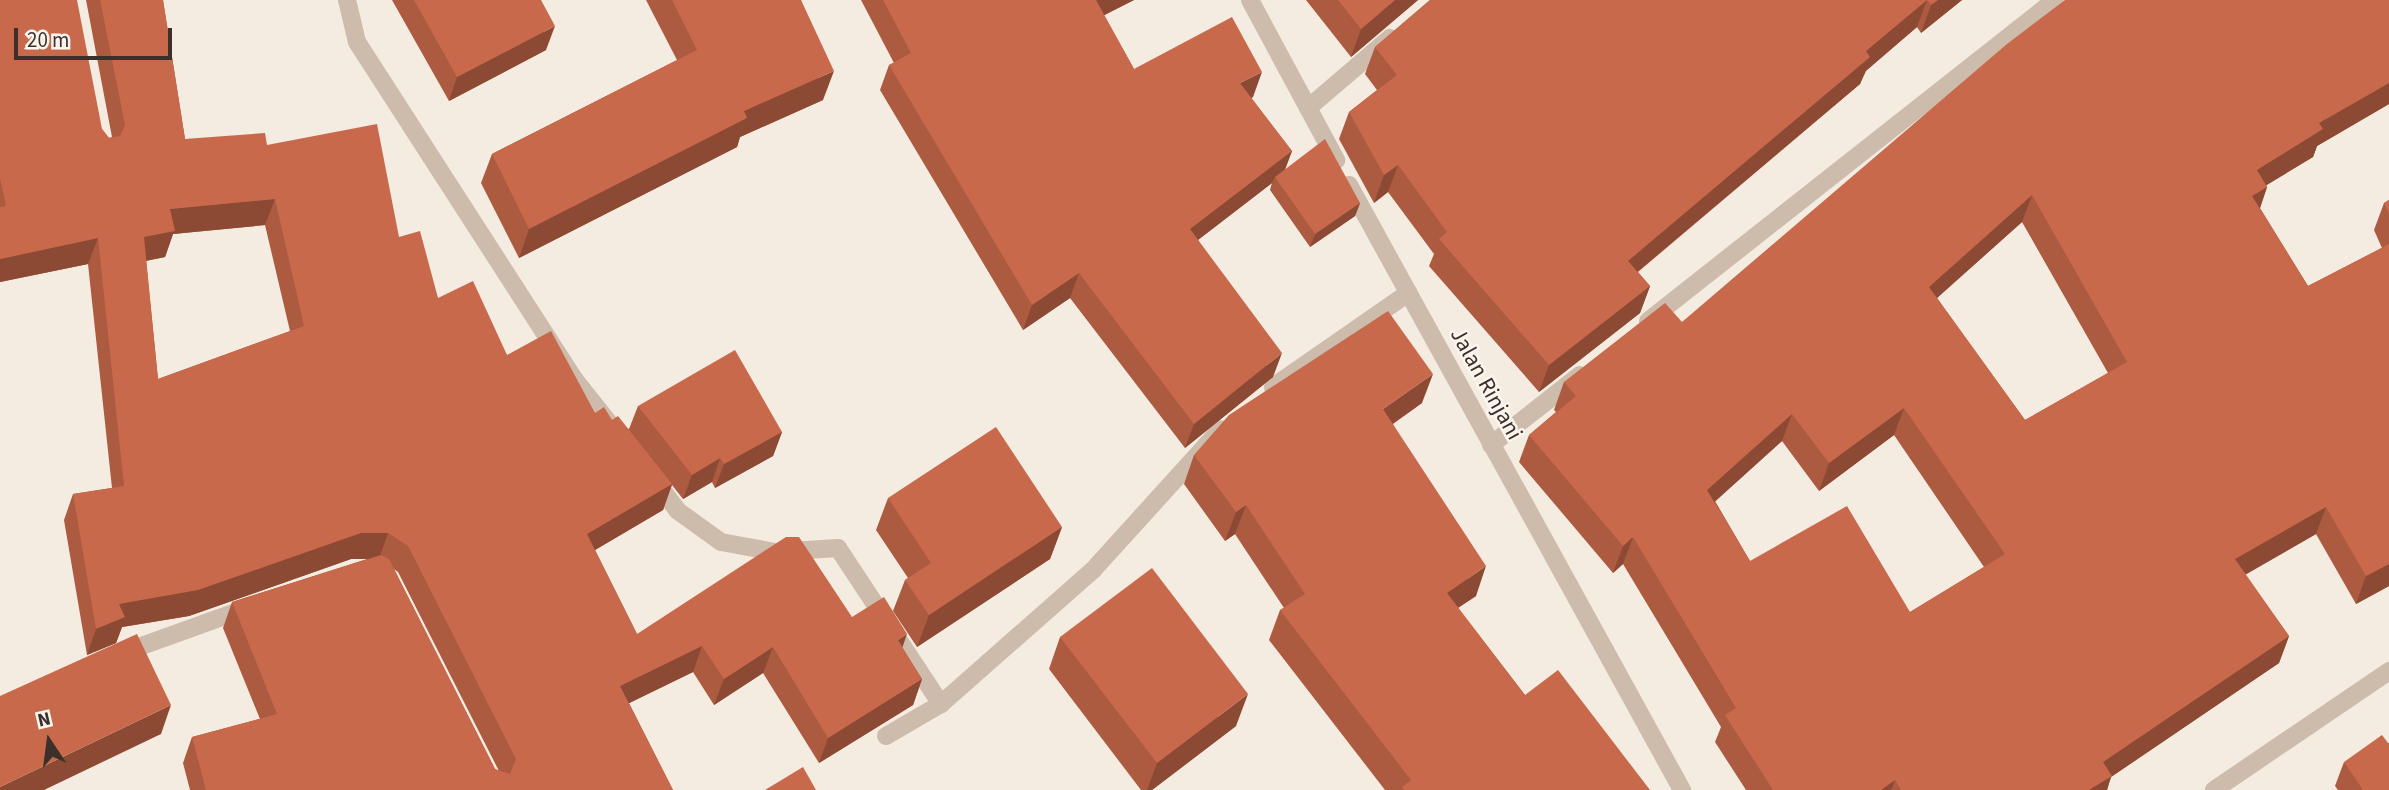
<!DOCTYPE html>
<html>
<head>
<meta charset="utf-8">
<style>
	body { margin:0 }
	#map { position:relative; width:2389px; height:790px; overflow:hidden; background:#f4ebe1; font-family:"Source Sans 3",sans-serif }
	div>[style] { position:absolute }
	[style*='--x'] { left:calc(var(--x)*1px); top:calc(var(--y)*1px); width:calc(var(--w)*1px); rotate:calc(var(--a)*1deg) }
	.minor>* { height:18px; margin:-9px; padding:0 9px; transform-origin:9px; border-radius:9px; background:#cdbbac }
	.tertiary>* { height:18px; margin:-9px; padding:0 9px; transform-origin:9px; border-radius:9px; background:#cdbbac }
	.wall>* { inset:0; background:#ac5a40 }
	.shaded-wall>* { inset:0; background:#8c4a34 }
	.building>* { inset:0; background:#c8694b }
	span { translate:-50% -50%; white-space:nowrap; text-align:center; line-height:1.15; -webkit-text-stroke:5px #fbf5ee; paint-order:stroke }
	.street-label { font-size:23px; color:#3b302b }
	.north { position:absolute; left:14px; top:706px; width:70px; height:70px; -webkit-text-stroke:5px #fbf5ee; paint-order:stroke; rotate:347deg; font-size:19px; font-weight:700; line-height:28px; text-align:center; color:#3b302b }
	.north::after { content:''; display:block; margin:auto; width:24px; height:32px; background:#3b302b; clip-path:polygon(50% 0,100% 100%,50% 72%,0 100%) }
	.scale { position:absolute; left:14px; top:28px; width:158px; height:32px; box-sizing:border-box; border:4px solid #3b302b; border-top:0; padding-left:9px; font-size:21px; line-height:24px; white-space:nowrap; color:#3b302b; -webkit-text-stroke:5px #fbf5ee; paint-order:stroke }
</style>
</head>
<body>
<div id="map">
	<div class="minor">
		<div style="--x:347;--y:0;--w:43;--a:76.6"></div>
		<div style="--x:357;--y:42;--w:402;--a:57.2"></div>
		<div style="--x:575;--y:380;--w:63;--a:51.5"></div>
		<div style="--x:1250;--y:0;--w:182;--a:61.7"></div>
		<div style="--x:1308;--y:108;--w:108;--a:-40.5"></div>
		<div style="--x:1349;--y:185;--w:691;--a:61.17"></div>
		<div style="--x:1648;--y:321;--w:518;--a:-38.26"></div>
		<div style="--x:1273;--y:387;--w:165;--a:-34.8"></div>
		<div style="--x:1491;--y:445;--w:113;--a:-38.2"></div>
		<div style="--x:653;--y:478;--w:41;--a:52.9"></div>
		<div style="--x:678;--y:511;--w:53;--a:35.8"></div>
		<div style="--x:721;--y:542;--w:55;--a:10.5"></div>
		<div style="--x:775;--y:552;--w:63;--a:-3.6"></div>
		<div style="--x:838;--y:548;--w:187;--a:56.6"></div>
		<div style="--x:122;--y:653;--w:136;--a:-19.8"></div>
		<div style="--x:886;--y:736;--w:64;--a:-30.2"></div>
		<div style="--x:941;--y:704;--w:203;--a:-41.4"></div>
		<div style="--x:1093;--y:570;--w:190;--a:-47.8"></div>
	</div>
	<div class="tertiary">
		<div style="--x:2214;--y:790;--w:212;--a:-34.2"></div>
	</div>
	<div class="wall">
		<div style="clip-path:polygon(evenodd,0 0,109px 138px,112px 137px,86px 0,163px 0,185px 139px,267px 145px,399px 237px,438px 298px,507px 355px,595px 413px,612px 420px,629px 429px,638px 406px,782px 432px,773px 456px,715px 488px,712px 482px,683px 499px,672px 485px,663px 510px,595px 550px,637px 634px,852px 617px,902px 648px,922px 679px,913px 705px,819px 763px,763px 673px,714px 705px,693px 672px,629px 703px,673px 790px,190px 790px,183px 763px,192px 737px,260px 719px,223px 628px,232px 602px,367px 559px,351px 559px,189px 616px,122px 627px,116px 643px,87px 655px,64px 520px,73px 494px,112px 488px,88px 264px,0 282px,0 0,265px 225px,290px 331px,158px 379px,146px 261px,165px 257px,173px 234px,265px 225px,0 0,394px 569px,398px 572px,499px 771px,495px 769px,394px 569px)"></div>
		<div style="clip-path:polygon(392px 0,541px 0,546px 50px,449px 101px)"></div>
		<div style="clip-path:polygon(646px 0,801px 0,823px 100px,740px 137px,737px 147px,519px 258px,481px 183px,492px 154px,677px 60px)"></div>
		<div style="clip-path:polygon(861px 0,1134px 0,1104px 15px,1134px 69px,1253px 97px,1251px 98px,1292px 151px,1285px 169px,1360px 203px,1355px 216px,1310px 247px,1270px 190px,1272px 183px,1198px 240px,1273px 377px,1185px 448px,1070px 298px,1023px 330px,880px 90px,889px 65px,894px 63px)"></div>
		<div style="clip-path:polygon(1306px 0,1418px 0,1351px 57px)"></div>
		<div style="clip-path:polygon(1430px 0,1962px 0,1921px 33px,1917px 27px,1865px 71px,1860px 84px,1638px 272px,1650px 286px,1640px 313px,1539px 392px,1429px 266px,1434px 254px,1388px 192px,1374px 203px,1339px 139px,1349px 112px,1377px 90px,1365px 74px,1375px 47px)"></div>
		<div style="clip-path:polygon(evenodd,2389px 0,2389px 104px,2317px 146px,2313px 157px,2266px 185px,2267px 187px,2260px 208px,2308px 286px,2382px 248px,2374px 230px,2384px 203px,2389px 200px,2389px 586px,2356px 604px,2316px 534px,2245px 575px,2289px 636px,2279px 663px,2111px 777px,2107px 790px,1746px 790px,1715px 742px,1721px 727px,1623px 564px,1613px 573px,1519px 462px,1529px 435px,1556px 412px,1554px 410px,1564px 382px,1682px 322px,2389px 0,2022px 222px,2108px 373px,2025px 420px,1937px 298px,2022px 222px,2389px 0,1894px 435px,1984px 567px,1910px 612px,1750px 561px,1715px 501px,1782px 441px,1819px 491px,1894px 435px)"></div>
		<div style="clip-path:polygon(1422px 403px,1393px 424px,1476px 596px,1458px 608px,1525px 695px,1650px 790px,1385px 790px,1269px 640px,1280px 610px,1284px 608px,1235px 534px,1225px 541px,1184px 484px,1194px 455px)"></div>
		<div style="clip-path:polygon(888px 498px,1062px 527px,1050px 559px,917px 647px,893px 611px,905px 580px,908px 578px,876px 530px)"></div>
		<div style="clip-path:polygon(1060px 637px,1236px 726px,1152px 790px,1141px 790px,1049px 669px)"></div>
		<div style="clip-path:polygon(2344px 762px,2389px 790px,2338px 790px,2335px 786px)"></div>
	</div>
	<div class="shaded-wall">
		<div style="clip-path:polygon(1095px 0,1134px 0,1087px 24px)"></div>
		<div style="clip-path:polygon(1395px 0,1418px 0,1351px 57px,1361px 29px)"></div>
		<div style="clip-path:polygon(1927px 0,1917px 27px,1866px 71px,1860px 84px,1618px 288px,1628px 261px,1866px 51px)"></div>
		<div style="clip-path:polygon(1938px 0,1962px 0,1921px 33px,1931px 5px)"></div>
		<div style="clip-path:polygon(555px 26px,546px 50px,449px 101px,457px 77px)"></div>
		<div style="clip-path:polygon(834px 71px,823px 100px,740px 137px,737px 147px,519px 258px,529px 229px,744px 111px)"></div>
		<div style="clip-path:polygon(1262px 72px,1253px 97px,1231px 108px,1240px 83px)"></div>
		<div style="clip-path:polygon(2389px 83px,2389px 104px,2317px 146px,2313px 157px,2247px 197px,2257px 170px,2319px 123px)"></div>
		<div style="clip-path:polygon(1292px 151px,1283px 175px,1275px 177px,1272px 183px,1181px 253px,1190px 229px)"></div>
		<div style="clip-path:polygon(1398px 165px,1388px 192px,1374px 203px,1384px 175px)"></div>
		<div style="clip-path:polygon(2267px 187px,2258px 214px,2252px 196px)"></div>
		<div style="clip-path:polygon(2032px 195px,2022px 222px,1919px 314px,1929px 287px)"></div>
		<div style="clip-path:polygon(275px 199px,265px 225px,173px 234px,165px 257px,134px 263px,144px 237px,170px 209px)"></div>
		<div style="clip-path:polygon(1360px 203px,1355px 216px,1310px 247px,1315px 234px)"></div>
		<div style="clip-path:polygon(98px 238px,88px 264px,0 282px,0 259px)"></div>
		<div style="clip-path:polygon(1079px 273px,1070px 298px,1023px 330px,1032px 305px)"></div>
		<div style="clip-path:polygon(1650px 286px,1640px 313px,1539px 392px,1549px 365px)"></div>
		<div style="clip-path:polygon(1282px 353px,1273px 377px,1185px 448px,1194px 424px)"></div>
		<div style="clip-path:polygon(1433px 374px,1422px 403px,1372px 438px,1383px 409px)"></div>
		<div style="clip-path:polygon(1904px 408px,1894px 435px,1819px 491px,1829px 463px)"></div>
		<div style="clip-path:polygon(1792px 414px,1782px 441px,1698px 517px,1707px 490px)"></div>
		<div style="clip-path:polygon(782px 432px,773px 456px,715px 488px,724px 464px)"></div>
		<div style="clip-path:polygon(720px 458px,712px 482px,683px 499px,692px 475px)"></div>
		<div style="clip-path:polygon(672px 484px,663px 510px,578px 560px,587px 534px)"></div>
		<div style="clip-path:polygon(1246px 505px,1235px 534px,1225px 541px,1236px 512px)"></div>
		<div style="clip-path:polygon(2326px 507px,2316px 534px,2225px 586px,2235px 559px)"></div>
		<div style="clip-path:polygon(1062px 527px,1050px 559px,917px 647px,929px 615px)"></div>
		<div style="clip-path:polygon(361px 533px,388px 533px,379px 559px,351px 559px,189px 616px,122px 627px,116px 643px,87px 655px,96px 629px,119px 604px)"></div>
		<div style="clip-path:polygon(1633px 537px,1623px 564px,1613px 573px,1623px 546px)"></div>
		<div style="clip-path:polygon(2389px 564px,2389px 586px,2356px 604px,2366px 576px)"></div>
		<div style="clip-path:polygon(1486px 566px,1476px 596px,1436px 622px,1447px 593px)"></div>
		<div style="clip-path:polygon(907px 634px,898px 660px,898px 640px)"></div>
		<div style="clip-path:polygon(2289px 636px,2279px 663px,2111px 777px,2107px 790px,2089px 790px,2103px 762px)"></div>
		<div style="clip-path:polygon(702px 646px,693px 672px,611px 712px,620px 686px)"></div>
		<div style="clip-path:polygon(773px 647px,763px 673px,714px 705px,724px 679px)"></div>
		<div style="clip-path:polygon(922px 679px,913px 705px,819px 763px,828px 738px)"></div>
		<div style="clip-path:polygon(1248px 694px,1236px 726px,1152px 790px,1147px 790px,1157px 763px)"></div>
		<div style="clip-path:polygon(171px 705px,161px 734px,44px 790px,0 790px,0 787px)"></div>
		<div style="clip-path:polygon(1895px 780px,1891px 790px,1881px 790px)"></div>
	</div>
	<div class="building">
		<div style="clip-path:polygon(evenodd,0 0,77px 0,102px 129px,109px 138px,120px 136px,125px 125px,100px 0,163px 0,185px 139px,265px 133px,267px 145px,377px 124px,399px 237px,420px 231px,438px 298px,473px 281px,507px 355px,551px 331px,595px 413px,604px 407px,612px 420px,618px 416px,672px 484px,587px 534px,637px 634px,786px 537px,799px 537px,852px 617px,884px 597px,907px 634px,898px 640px,922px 679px,828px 738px,773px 647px,724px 679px,702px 646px,620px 686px,673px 790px,206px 790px,192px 737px,277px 714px,232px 602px,381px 555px,389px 559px,495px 769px,510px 774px,516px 759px,408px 546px,388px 533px,361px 533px,198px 590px,119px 604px,125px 617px,96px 629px,73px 494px,124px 486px,98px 238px,0 259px,0 207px,6px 206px,0 178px,0 0,275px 199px,304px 326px,158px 379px,144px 237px,175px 231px,170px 209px,275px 199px)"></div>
		<div style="clip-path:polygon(414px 0,541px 0,555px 26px,457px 77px)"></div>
		<div style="clip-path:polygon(672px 0,801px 0,834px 71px,744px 111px,747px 118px,529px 229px,492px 154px,697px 50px)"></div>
		<div style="clip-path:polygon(883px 0,1096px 0,1134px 69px,1232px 17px,1262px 72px,1240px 83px,1292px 151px,1190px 229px,1282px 353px,1194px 424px,1079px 273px,1032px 305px,889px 65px,911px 53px)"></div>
		<div style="clip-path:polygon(1338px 0,1395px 0,1361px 29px)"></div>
		<div style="clip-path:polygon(1430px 0,1927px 0,1866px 51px,1870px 57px,1628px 261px,1650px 286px,1549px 365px,1439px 239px,1447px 232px,1398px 165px,1384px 175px,1349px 112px,1397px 75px,1375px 47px)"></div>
		<div style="clip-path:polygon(1927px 0,1938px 0,1931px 5px)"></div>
		<div style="clip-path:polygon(evenodd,2065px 0,2389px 0,2389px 83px,2319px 123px,2323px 129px,2257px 170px,2267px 187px,2252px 196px,2308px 286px,2389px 244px,2389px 564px,2366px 576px,2326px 507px,2235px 559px,2289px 636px,2103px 762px,2112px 776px,2089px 790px,1901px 790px,1895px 780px,1881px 790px,1773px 790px,1725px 715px,1736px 708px,1633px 537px,1623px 546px,1529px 435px,1576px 396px,1564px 382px,1665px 303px,1682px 322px,2007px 44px,2065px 0,2032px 195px,2127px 362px,2025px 420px,1929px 287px,2032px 195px,2065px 0,1904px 408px,2005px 554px,1910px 612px,1847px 506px,1750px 561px,1707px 490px,1792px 414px,1829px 463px,1904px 408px)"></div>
		<div style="clip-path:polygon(1325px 139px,1360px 203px,1315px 234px,1275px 177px)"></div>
		<div style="clip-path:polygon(2389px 200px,2389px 214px,2384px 203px)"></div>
		<div style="clip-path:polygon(1388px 311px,1433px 374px,1383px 409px,1486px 566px,1447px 593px,1525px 695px,1558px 670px,1650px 790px,1404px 790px,1402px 787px,1411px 780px,1280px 610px,1305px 594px,1246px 505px,1236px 512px,1194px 455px,1229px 415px)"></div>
		<div style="clip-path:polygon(735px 350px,782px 432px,724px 464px,720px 458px,692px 475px,638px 406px)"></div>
		<div style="clip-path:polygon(996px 427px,1062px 527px,929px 615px,905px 580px,931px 563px,888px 498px)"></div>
		<div style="clip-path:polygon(1152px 568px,1248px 694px,1157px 763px,1060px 637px)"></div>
		<div style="clip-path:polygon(137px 634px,171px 705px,0 787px,0 696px)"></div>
		<div style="clip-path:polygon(2382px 735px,2388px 743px,2389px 743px,2389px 790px,2363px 790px,2344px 762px)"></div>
		<div style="clip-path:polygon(803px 767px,816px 790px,765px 790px)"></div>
	</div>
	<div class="street-label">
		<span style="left:1486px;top:384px;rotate:61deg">Jalan Rinjani</span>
	</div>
	<div class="north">N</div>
	<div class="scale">20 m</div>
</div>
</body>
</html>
